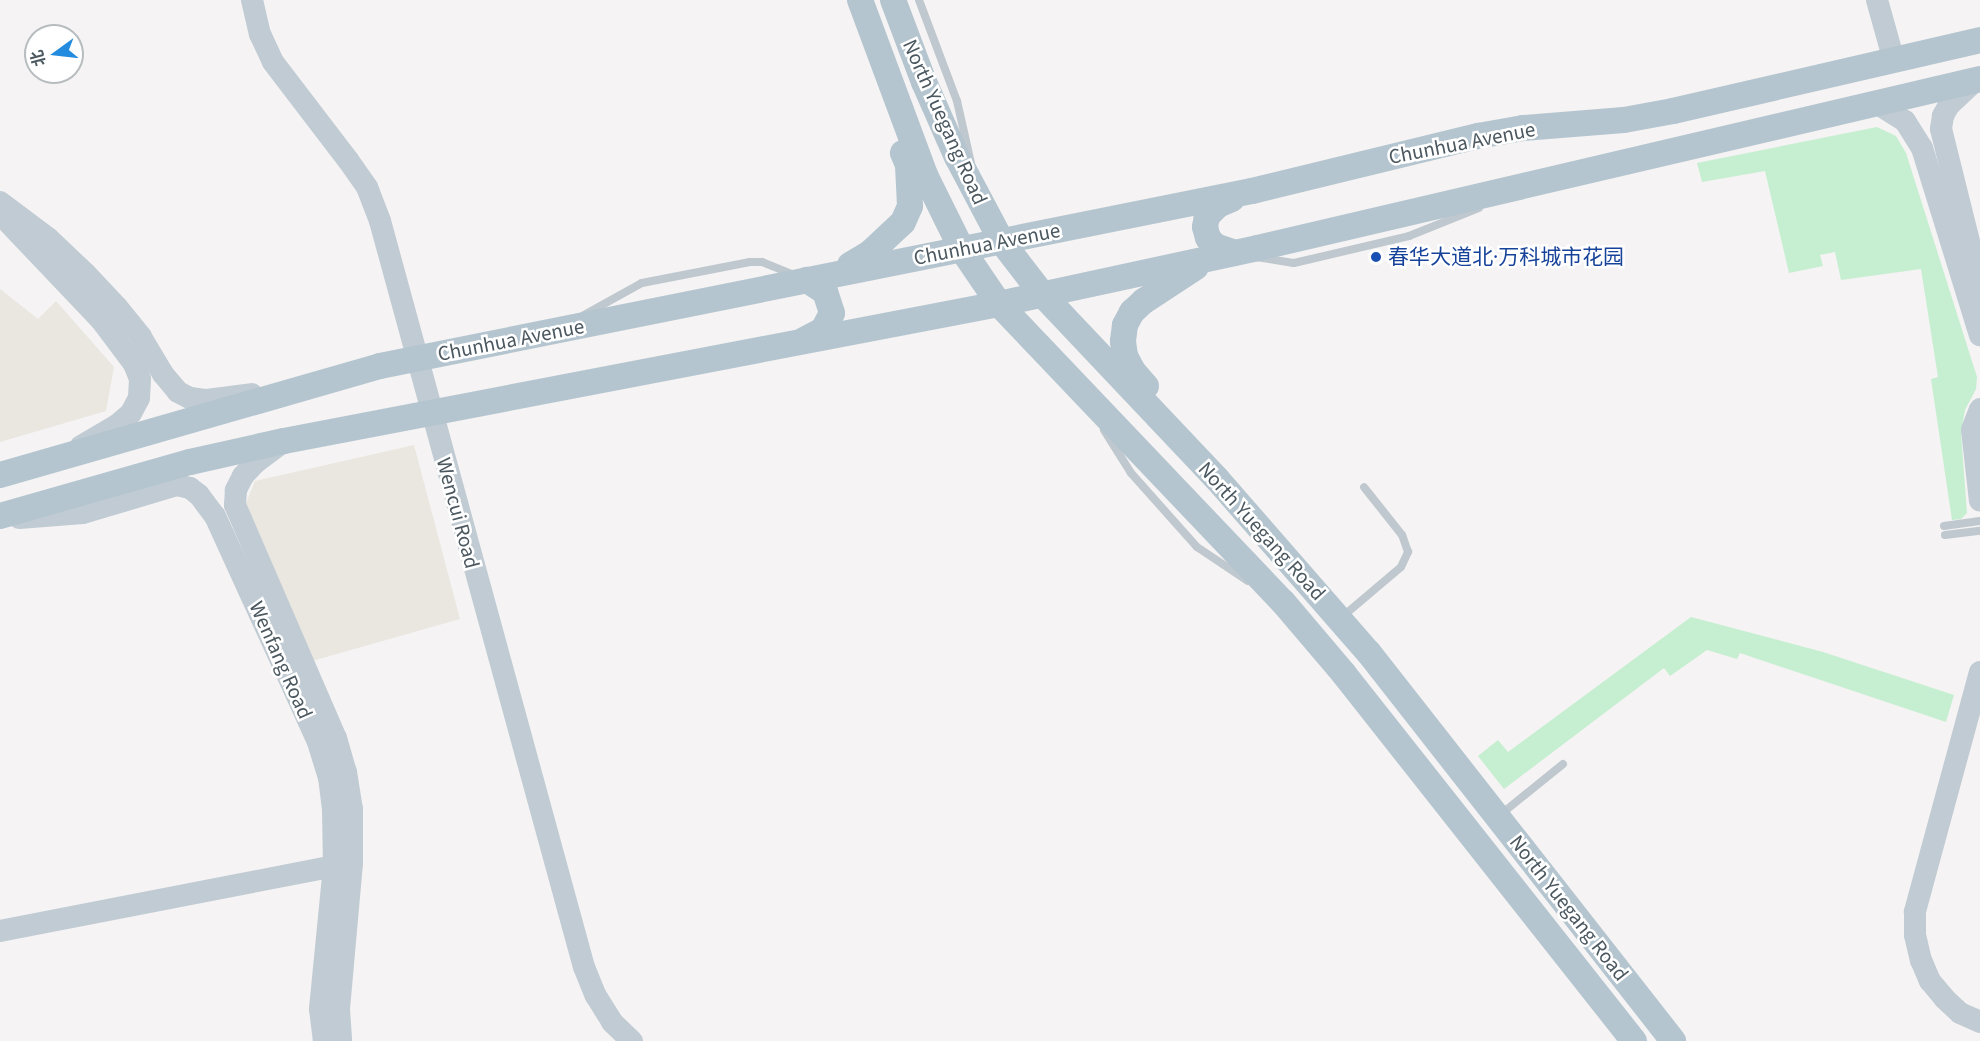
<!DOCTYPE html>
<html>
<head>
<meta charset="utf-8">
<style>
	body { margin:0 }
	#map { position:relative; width:1980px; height:1041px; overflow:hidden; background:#f5f3f3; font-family:"Source Sans 3","Noto Sans SC",sans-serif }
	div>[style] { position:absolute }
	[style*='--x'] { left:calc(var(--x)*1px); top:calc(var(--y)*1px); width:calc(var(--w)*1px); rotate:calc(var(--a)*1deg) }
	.commercial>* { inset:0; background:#eae7e1 }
	.green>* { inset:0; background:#c5efd0 }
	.lane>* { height:8px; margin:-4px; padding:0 4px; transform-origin:4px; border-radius:4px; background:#bfc8ce }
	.secondary>* { height:22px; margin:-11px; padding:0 11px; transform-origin:11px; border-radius:11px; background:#c0cbd3 }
	.primary>* { height:26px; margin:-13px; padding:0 13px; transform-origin:13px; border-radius:13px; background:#b4c5cf }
	.dots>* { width:16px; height:16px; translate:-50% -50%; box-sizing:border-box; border:3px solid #fff; border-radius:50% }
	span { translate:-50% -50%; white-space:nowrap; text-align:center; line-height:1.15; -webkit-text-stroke:5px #fff; paint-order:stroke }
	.street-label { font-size:21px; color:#4b5860 }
	.transit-label { font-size:21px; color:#164399 }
	.left { translate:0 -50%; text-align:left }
	.north { position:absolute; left:24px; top:24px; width:60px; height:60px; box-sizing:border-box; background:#fff; border:2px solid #b7bcbf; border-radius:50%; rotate:255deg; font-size:16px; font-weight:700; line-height:24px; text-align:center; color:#4b5860 }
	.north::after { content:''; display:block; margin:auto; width:21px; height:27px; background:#248cde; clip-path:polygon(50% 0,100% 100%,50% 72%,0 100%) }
</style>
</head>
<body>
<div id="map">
	<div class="commercial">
		<div style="clip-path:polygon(0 289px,38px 319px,56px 301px,114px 367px,106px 411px,0 442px)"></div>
		<div style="clip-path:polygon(414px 445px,460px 619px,312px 661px,244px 508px,255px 481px)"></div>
	</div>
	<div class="green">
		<div style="clip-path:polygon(1877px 127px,1896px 136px,1906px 153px,1977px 377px,1976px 389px,1965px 410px,1961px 433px,1967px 513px,1961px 519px,1952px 520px,1931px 379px,1938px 377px,1921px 269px,1841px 280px,1835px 252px,1820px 255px,1823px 266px,1789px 273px,1765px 171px,1702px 182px,1697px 163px)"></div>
		<div style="clip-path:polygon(1691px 617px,1823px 652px,1954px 695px,1946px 722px,1740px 653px,1737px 659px,1707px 650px,1670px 676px,1664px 668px,1504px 789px,1478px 756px,1498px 740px,1508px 752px)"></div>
	</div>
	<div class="lane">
		<div style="--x:919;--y:0;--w:108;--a:69.4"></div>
		<div style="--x:957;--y:101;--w:64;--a:77.3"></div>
		<div style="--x:1256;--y:257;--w:38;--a:9"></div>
		<div style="--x:1294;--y:263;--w:118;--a:-13.2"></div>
		<div style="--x:1409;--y:236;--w:75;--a:-21.8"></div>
		<div style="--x:584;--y:315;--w:66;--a:-28.9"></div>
		<div style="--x:642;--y:283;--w:110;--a:-11"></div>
		<div style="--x:750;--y:262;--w:12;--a:0"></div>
		<div style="--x:762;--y:262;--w:35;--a:22"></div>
		<div style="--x:1104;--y:430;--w:51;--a:57.9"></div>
		<div style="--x:1131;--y:473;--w:99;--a:48.3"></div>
		<div style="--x:1197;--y:547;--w:61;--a:33.7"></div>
		<div style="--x:1944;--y:526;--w:36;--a:-8"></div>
		<div style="--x:1945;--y:535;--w:35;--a:-7"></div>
		<div style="--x:1342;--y:617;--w:77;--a:-40.3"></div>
		<div style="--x:1401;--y:567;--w:17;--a:-65"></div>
		<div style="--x:1408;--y:552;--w:18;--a:-109"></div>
		<div style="--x:1402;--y:535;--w:61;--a:-128.4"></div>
		<div style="--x:1500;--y:815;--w:81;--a:-39"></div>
	</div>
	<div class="secondary">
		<div style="--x:252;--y:0;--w:35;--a:77"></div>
		<div style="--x:260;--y:34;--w:31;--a:65"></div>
		<div style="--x:273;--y:62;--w:123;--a:52.6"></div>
		<div style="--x:348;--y:160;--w:33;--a:55"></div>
		<div style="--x:367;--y:187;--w:36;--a:69"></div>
		<div style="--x:380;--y:221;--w:773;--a:74.71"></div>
		<div style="--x:584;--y:967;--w:31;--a:68"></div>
		<div style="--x:596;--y:996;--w:31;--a:58"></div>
		<div style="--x:612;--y:1022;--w:28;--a:44"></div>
		<div style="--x:1877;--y:0;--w:63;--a:74.4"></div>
		<div style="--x:1976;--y:80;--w:37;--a:137"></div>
		<div style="--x:1949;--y:105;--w:13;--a:119"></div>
		<div style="--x:1943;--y:116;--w:13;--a:99"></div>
		<div style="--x:1941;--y:129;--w:162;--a:76"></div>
		<div style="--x:1876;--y:103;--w:34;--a:32"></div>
		<div style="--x:1905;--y:121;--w:32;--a:58"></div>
		<div style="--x:1922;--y:148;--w:196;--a:72.8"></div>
		<div style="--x:0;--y:202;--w:60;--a:36.9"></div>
		<div style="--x:48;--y:238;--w:52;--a:43.5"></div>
		<div style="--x:86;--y:274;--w:45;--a:46.8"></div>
		<div style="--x:117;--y:307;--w:38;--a:51"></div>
		<div style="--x:141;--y:337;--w:43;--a:59.3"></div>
		<div style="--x:163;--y:374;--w:23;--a:50"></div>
		<div style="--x:178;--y:392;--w:13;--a:27"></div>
		<div style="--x:190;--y:398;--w:17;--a:7"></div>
		<div style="--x:207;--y:400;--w:45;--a:-7.6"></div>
		<div style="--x:3;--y:217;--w:142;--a:46.4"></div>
		<div style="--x:101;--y:320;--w:55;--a:53.1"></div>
		<div style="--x:134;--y:364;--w:16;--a:68"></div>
		<div style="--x:140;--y:379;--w:19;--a:93"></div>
		<div style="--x:139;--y:398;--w:17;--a:118"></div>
		<div style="--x:131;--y:413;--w:18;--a:139"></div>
		<div style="--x:117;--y:425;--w:42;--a:149.7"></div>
		<div style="--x:1980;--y:409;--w:22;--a:111"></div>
		<div style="--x:1972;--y:430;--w:71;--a:83.6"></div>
		<div style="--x:283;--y:442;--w:35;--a:143"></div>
		<div style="--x:255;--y:463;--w:18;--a:133"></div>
		<div style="--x:243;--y:476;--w:16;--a:117"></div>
		<div style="--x:236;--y:490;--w:15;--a:94"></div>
		<div style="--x:235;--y:505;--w:254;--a:66.6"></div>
		<div style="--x:336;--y:738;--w:35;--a:74"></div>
		<div style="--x:346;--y:772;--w:37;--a:81"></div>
		<div style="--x:352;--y:809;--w:54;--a:90"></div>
		<div style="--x:352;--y:863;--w:148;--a:95.1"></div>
		<div style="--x:339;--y:1010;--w:31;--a:86"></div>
		<div style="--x:19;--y:518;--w:64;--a:-4.5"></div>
		<div style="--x:83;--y:513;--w:98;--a:-16.6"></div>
		<div style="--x:177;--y:485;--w:13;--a:13"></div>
		<div style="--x:190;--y:488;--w:11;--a:38"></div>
		<div style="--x:199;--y:495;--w:26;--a:53"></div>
		<div style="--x:215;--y:516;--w:248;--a:65.5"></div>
		<div style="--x:318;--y:742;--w:37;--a:73"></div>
		<div style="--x:329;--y:777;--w:33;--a:83"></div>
		<div style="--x:333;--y:810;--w:56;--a:89"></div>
		<div style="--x:334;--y:866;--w:144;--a:95.6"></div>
		<div style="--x:320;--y:1009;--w:32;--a:83"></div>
		<div style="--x:1980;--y:672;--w:249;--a:105.2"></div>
		<div style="--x:1915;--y:912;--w:23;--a:90"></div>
		<div style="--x:1915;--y:935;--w:26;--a:77"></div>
		<div style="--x:1921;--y:960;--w:23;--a:67"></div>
		<div style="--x:1930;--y:981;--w:23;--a:50"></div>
		<div style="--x:1945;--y:999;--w:21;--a:43"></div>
		<div style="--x:1960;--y:1013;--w:22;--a:24"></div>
		<div style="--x:0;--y:931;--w:352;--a:-11"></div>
	</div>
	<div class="primary">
		<div style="--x:860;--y:0;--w:187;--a:69.6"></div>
		<div style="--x:925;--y:175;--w:81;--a:63.7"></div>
		<div style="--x:961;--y:248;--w:68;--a:55.8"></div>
		<div style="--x:999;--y:304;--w:412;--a:46.4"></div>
		<div style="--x:1283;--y:602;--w:94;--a:49.7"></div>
		<div style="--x:1344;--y:674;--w:468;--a:51.7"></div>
		<div style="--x:893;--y:0;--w:88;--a:69.3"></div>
		<div style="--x:924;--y:82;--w:82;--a:66.3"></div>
		<div style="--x:957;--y:157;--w:96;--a:62.1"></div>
		<div style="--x:1002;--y:242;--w:66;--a:52.4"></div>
		<div style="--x:1042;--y:294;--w:255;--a:46.6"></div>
		<div style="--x:1217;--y:479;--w:231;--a:48.9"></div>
		<div style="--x:1369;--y:653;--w:493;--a:51.9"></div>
		<div style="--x:1232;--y:199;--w:15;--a:157"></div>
		<div style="--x:1218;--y:205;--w:16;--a:135"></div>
		<div style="--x:1207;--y:216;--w:11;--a:100"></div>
		<div style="--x:1205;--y:227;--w:11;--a:75"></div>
		<div style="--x:1208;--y:238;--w:11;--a:49"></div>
		<div style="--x:1215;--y:246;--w:21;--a:19"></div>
		<div style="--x:850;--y:265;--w:23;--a:-31"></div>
		<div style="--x:870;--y:253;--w:45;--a:-43.2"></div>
		<div style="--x:903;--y:222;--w:17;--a:-66"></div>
		<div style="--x:910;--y:206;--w:41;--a:-92.8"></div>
		<div style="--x:908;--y:165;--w:13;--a:-113"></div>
		<div style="--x:804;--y:340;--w:21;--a:-28"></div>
		<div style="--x:823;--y:330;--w:19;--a:-62"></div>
		<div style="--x:832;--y:313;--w:22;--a:-108"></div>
		<div style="--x:825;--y:292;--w:22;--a:-146"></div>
		<div style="--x:1146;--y:386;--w:20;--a:-131"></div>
		<div style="--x:1133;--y:371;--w:17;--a:-118"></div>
		<div style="--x:1125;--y:356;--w:15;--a:-98"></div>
		<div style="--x:1123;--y:341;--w:16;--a:-83"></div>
		<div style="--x:1125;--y:325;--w:15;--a:-62"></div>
		<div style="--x:1132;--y:312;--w:16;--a:-43"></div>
		<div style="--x:1144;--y:301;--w:62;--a:-33.2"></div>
		<div style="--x:0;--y:475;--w:395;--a:-16"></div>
		<div style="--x:380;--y:366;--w:889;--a:-11.35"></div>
		<div style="--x:1252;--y:191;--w:233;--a:-13.7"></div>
		<div style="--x:1478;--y:136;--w:46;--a:-10.1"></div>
		<div style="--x:1523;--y:128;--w:101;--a:-4.5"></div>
		<div style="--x:1624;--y:120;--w:50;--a:-10.4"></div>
		<div style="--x:1673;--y:111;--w:315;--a:-13"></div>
		<div style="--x:0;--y:516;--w:198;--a:-15.9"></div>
		<div style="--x:190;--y:462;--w:96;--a:-12.6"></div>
		<div style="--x:284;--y:441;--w:728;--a:-10.85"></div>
		<div style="--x:999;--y:304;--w:265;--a:-12.2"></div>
		<div style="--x:1258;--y:248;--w:742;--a:-13.17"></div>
	</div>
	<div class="dots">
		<div style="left:1376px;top:257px;background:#1a4fb4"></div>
	</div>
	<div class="street-label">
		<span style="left:945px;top:122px;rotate:66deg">North Yuegang Road</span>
		<span style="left:1462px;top:143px;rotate:-11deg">Chunhua Avenue</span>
		<span style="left:987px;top:244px;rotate:-11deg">Chunhua Avenue</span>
		<span style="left:511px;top:340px;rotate:-11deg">Chunhua Avenue</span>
		<span style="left:458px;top:513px;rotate:75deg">Wencui Road</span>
		<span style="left:1262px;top:531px;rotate:48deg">North Yuegang Road</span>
		<span style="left:281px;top:660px;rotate:66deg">Wenfang Road</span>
		<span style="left:1569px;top:908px;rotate:52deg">North Yuegang Road</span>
	</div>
	<div class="transit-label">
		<span class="left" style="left:1388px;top:257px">春华大道北·万科城市花园</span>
	</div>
	<div class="north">北</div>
</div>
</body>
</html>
